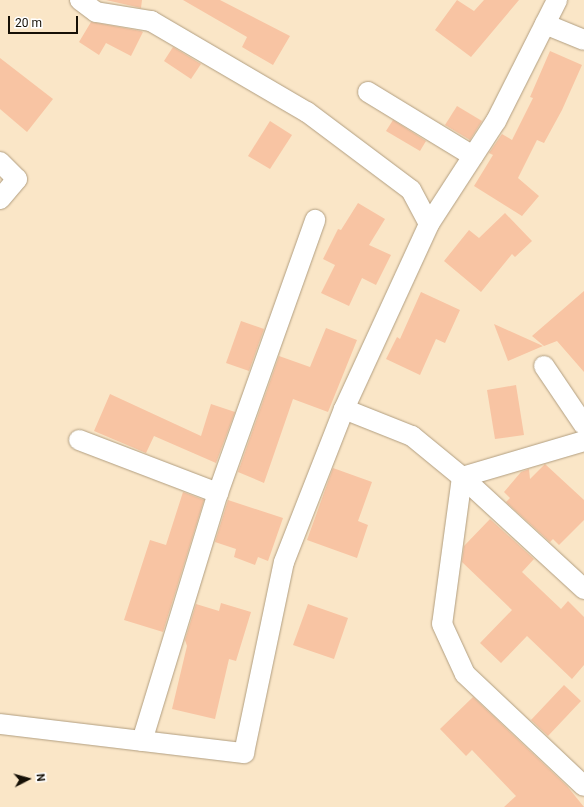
<!DOCTYPE html>
<html>
<head>
<meta charset="utf-8">
<style>
	body { margin:0 }
	#map { position:relative; width:584px; height:807px; overflow:hidden; background:#fae6c7; font-family:Roboto,sans-serif }
	div>[style] { position:absolute }
	[style*='--x'] { left:calc(var(--x)*1px); top:calc(var(--y)*1px); width:calc(var(--w)*1px); rotate:calc(var(--a)*1deg) }
	.building>* { inset:0; background:#f8c4a3 }
	.roads { filter:drop-shadow(0 0 1px #b19e80) drop-shadow(0 0 1px #b19e80) }
	.minor>* { height:20px; margin:-10px; padding:0 10px; transform-origin:10px; border-radius:10px; background:#fff }
	span { translate:-50% -50%; white-space:nowrap; text-align:center; line-height:1.15; -webkit-text-stroke:3px #fff; paint-order:stroke }
	.north { position:absolute; left:8px; top:759px; width:40px; height:40px; -webkit-text-stroke:3px #fff; paint-order:stroke; rotate:84deg; font-size:11px; font-weight:700; line-height:16px; text-align:center; color:#150f05 }
	.north::after { content:''; display:block; margin:auto; width:14px; height:18px; background:#150f05; clip-path:polygon(50% 0,100% 100%,50% 72%,0 100%) }
	.scale { position:absolute; left:8px; top:16px; width:70px; height:18px; box-sizing:border-box; border:2px solid #150f05; border-top:0; padding-left:5px; font-size:12px; line-height:14px; white-space:nowrap; color:#150f05; -webkit-text-stroke:3px #fff; paint-order:stroke }
</style>
</head>
<body>
<div id="map">
	<div class="building">
		<div style="clip-path:polygon(106px 0,142px 0,141px 8px)"></div>
		<div style="clip-path:polygon(183px 0,220px 0,290px 36px,273px 65px,242px 47px,247px 37px)"></div>
		<div style="clip-path:polygon(457px 0,474px 11px,484px 0,519px 0,471px 57px,435px 30px)"></div>
		<div style="clip-path:polygon(91px 22px,141px 31px,143px 32px,131px 56px,106px 43px,99px 55px,79px 42px)"></div>
		<div style="clip-path:polygon(173px 47px,201px 64px,191px 79px,164px 61px)"></div>
		<div style="clip-path:polygon(550px 51px,582px 65px,562px 110px,544px 143px,537px 140px,518px 178px,539px 196px,522px 216px,474px 186px,493px 155px,489px 153px,502px 134px,512px 140px,533px 98px,530px 97px)"></div>
		<div style="clip-path:polygon(0 58px,53px 99px,27px 132px,0 109px)"></div>
		<div style="clip-path:polygon(457px 106px,482px 121px,470px 140px,445px 125px)"></div>
		<div style="clip-path:polygon(393px 120px,426px 141px,420px 151px,386px 131px)"></div>
		<div style="clip-path:polygon(270px 121px,292px 135px,270px 169px,248px 156px)"></div>
		<div style="clip-path:polygon(358px 203px,385px 219px,369px 245px,391px 255px,376px 285px,362px 278px,349px 306px,321px 293px,335px 265px,323px 259px,338px 229px,341px 230px)"></div>
		<div style="clip-path:polygon(505px 213px,532px 241px,515px 257px,512px 254px,481px 292px,444px 261px,469px 230px,479px 238px)"></div>
		<div style="clip-path:polygon(584px 291px,584px 372px,557px 341px,544px 346px,532px 336px)"></div>
		<div style="clip-path:polygon(421px 292px,460px 310px,445px 343px,436px 339px,420px 375px,386px 359px,397px 337px,400px 339px)"></div>
		<div style="clip-path:polygon(241px 321px,264px 329px,249px 371px,226px 363px)"></div>
		<div style="clip-path:polygon(494px 324px,543px 346px,508px 361px)"></div>
		<div style="clip-path:polygon(326px 328px,357px 340px,328px 412px,293px 399px,264px 483px,238px 472px,279px 356px,310px 367px)"></div>
		<div style="clip-path:polygon(516px 385px,524px 435px,495px 439px,487px 390px)"></div>
		<div style="clip-path:polygon(110px 394px,201px 436px,211px 404px,235px 412px,216px 463px,154px 436px,146px 453px,94px 431px)"></div>
		<div style="clip-path:polygon(545px 464px,584px 500px,584px 520px,559px 545px,553px 539px,550px 542px,506px 502px,510px 498px,504px 492px,521px 472px,529px 469px,530px 479px)"></div>
		<div style="clip-path:polygon(333px 468px,372px 482px,358px 521px,368px 525px,357px 558px,307px 540px)"></div>
		<div style="clip-path:polygon(183px 492px,204px 500px,163px 632px,124px 620px,150px 540px,166px 545px)"></div>
		<div style="clip-path:polygon(228px 500px,283px 518px,268px 561px,258px 557px,255px 565px,234px 557px,236px 549px,215px 542px)"></div>
		<div style="clip-path:polygon(490px 519px,534px 559px,522px 572px,561px 609px,568px 601px,584px 617px,584px 665px,572px 679px,527px 636px,501px 663px,480px 643px,512px 610px,462px 562px,464px 546px)"></div>
		<div style="clip-path:polygon(221px 603px,251px 612px,236px 661px,229px 659px,215px 719px,172px 709px,187px 646px,185px 640px,196px 604px,219px 611px)"></div>
		<div style="clip-path:polygon(308px 604px,348px 618px,334px 659px,293px 645px)"></div>
		<div style="clip-path:polygon(564px 685px,581px 701px,548px 736px,531px 720px)"></div>
		<div style="clip-path:polygon(473px 697px,567px 786px,584px 807px,504px 807px,516px 796px,472px 750px,466px 756px,440px 729px)"></div>
	</div>
	<div class="roads">
		<div class="minor">
			<div style="--x:80;--y:0;--w:20;--a:37"></div>
			<div style="--x:96;--y:12;--w:56;--a:9.3"></div>
			<div style="--x:151;--y:21;--w:181;--a:30.3"></div>
			<div style="--x:307;--y:112;--w:130;--a:36.9"></div>
			<div style="--x:411;--y:190;--w:38;--a:62"></div>
			<div style="--x:545;--y:24;--w:42;--a:22.3"></div>
			<div style="--x:368;--y:92;--w:123;--a:31.4"></div>
			<div style="--x:0;--y:162;--w:24;--a:45"></div>
			<div style="--x:17;--y:179;--w:26;--a:130"></div>
			<div style="--x:544;--y:366;--w:71;--a:55.9"></div>
			<div style="--x:344;--y:409;--w:73;--a:21.7"></div>
			<div style="--x:412;--y:436;--w:65;--a:39.4"></div>
			<div style="--x:462;--y:477;--w:127;--a:-16.4"></div>
			<div style="--x:79;--y:440;--w:149;--a:20.9"></div>
			<div style="--x:584;--y:589;--w:166;--a:-137.4"></div>
			<div style="--x:462;--y:477;--w:148;--a:97.7"></div>
			<div style="--x:442;--y:624;--w:55;--a:65.3"></div>
			<div style="--x:465;--y:674;--w:163;--a:43.3"></div>
			<div style="--x:0;--y:724;--w:246;--a:6.8"></div>
			<div style="--x:244;--y:753;--w:195;--a:-78.2"></div>
			<div style="--x:284;--y:562;--w:164;--a:-68.6"></div>
			<div style="--x:344;--y:409;--w:204;--a:-65.3"></div>
			<div style="--x:429;--y:224;--w:123;--a:-57"></div>
			<div style="--x:496;--y:121;--w:136;--a:-63.2"></div>
			<div style="--x:142;--y:741;--w:259;--a:-73"></div>
			<div style="--x:218;--y:493;--w:290;--a:-70.4"></div>
		</div>
	</div>
	<div class="north">N</div>
	<div class="scale">20 m</div>
</div>
</body>
</html>
